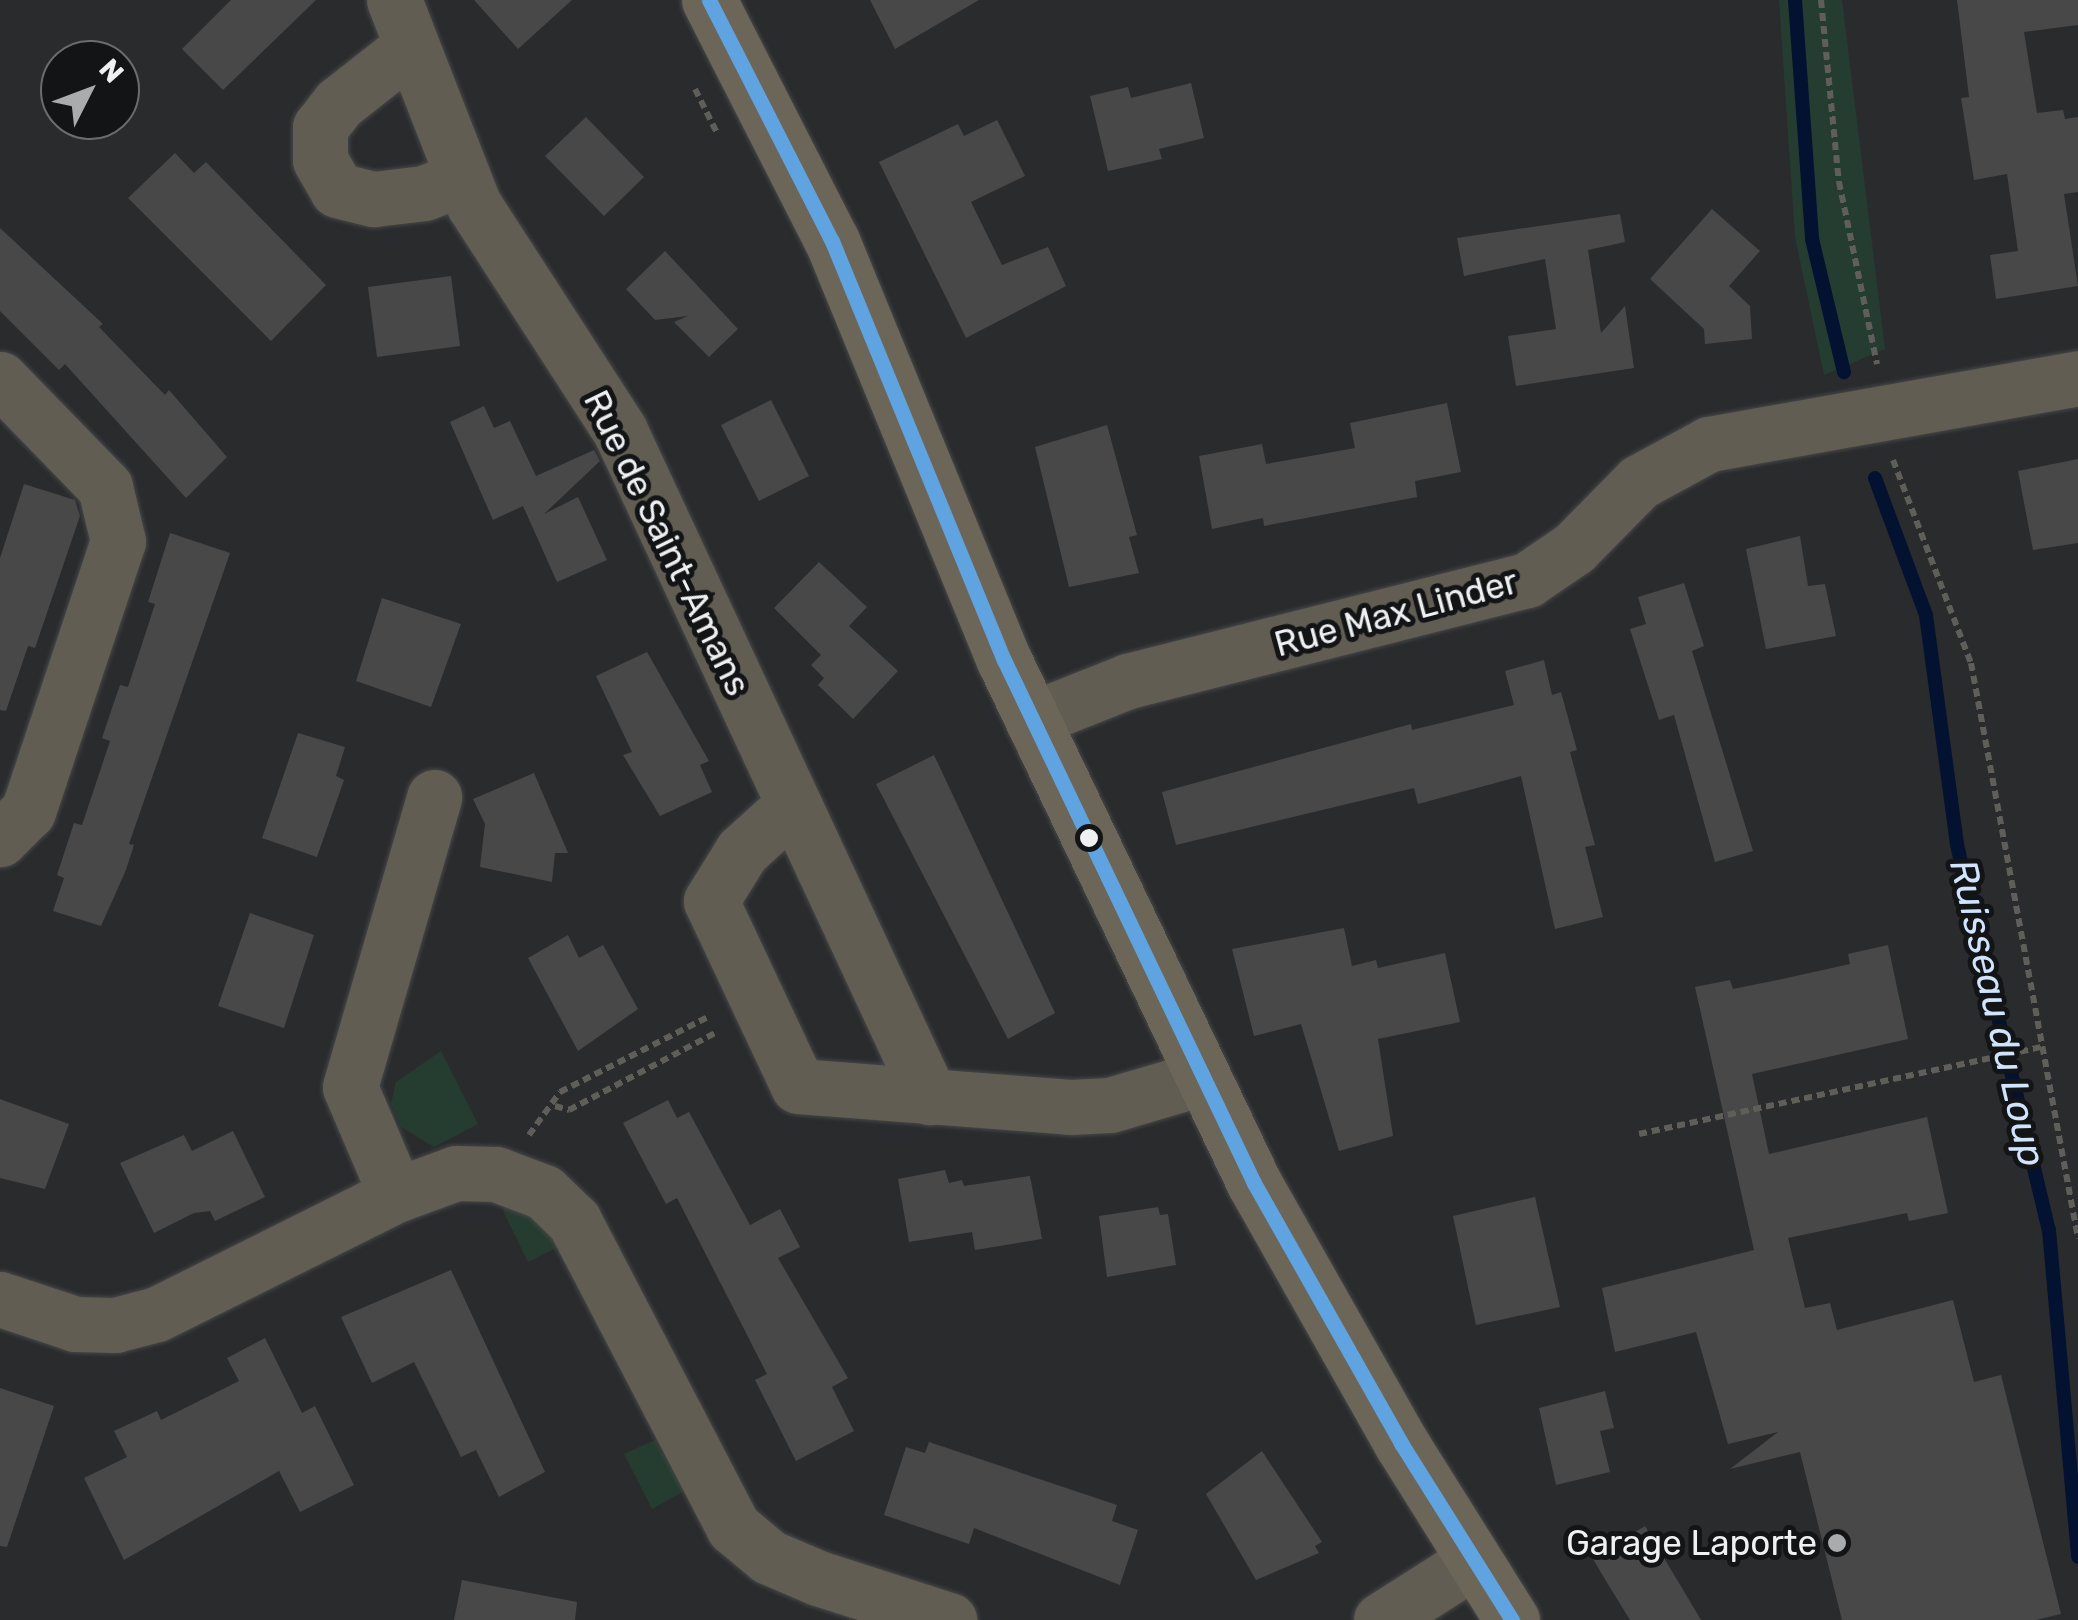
<!DOCTYPE html>
<html>
<head>
<meta charset="utf-8">
<style>
	body { margin:0 }
	#map { position:relative; width:2078px; height:1620px; overflow:hidden; background:#2a2b2d; font-family:Rubik,sans-serif }
	div>[style] { position:absolute }
	[style*='--x'] { left:calc(var(--x)*1px); top:calc(var(--y)*1px); width:calc(var(--w)*1px); rotate:calc(var(--a)*1deg) }
	.green>* { inset:0; background:#253d30 }
	.stream>* { height:14px; margin:-7px; padding:0 7px; transform-origin:7px; border-radius:7px; background:#041231 }
	.building>* { inset:0; background:#484848 }
	.path>* { height:6px; margin-top:-3px; transform-origin:0; background:repeating-linear-gradient(90deg,#605e58 0 8px,transparent 0 13px) }
	.roads { filter:drop-shadow(0 0 2px #464748) drop-shadow(0 0 2px #464748) }
	.minor>* { height:55px; margin:-27.5px; padding:0 27.5px; transform-origin:27.5px; border-radius:27.5px; background:#615d52 }
	.major>* { height:55px; margin:-27.5px; padding:0 27.5px; transform-origin:27.5px; border-radius:27.5px; background:#6b6658 }
	.bus-1>* { height:15px; margin:-7.5px; padding:0 7.5px; transform-origin:7.5px; border-radius:7.5px; background:#60a3e1 }
	.dots>* { width:28px; height:28px; translate:-50% -50%; box-sizing:border-box; border:5px solid #121415; border-radius:50% }
	span { translate:-50% -50%; white-space:nowrap; text-align:center; line-height:1.15; -webkit-text-stroke:10px #121415; paint-order:stroke }
	.street-label { font-size:35px; color:#eef0f2 }
	.poi-label { font-size:35px; color:#eef0f2 }
	.right { translate:-100% -50%; text-align:right }
	.water-label { font-size:38px; color:#d0e4fe; font-style:italic }
	.north { position:absolute; left:40px; top:40px; width:100px; height:100px; box-sizing:border-box; background:#121415; border:2px solid #6a6c6d; border-radius:50%; rotate:48deg; font-size:28px; font-weight:700; line-height:40px; text-align:center; color:#eef0f2 }
	.north::after { content:''; display:block; margin:auto; width:35px; height:45px; background:#a9abad; clip-path:polygon(50% 0,100% 100%,50% 72%,0 100%) }
</style>
</head>
<body>
<div id="map">
	<div class="green">
		<div style="clip-path:polygon(1779px 0,1842px 0,1885px 349px,1824px 375px,1795px 237px)"></div>
		<div style="clip-path:polygon(441px 1051px,478px 1124px,434px 1147px,401px 1127px,391px 1103px,396px 1082px)"></div>
		<div style="clip-path:polygon(508px 1198px,541px 1211px,562px 1245px,528px 1262px,503px 1211px)"></div>
		<div style="clip-path:polygon(655px 1440px,684px 1491px,652px 1509px,624px 1454px)"></div>
	</div>
	<div class="stream">
		<div style="--x:1795;--y:0;--w:240;--a:85.9"></div>
		<div style="--x:1812;--y:239;--w:137;--a:76.5"></div>
		<div style="--x:1875;--y:478;--w:146;--a:69.6"></div>
		<div style="--x:1926;--y:615;--w:232;--a:82.3"></div>
		<div style="--x:1957;--y:845;--w:396;--a:76.6"></div>
		<div style="--x:2049;--y:1230;--w:328;--a:84.9"></div>
	</div>
	<div class="building">
		<div style="clip-path:polygon(231px 0,316px 0,223px 90px,182px 49px)"></div>
		<div style="clip-path:polygon(474px 0,572px 0,518px 49px)"></div>
		<div style="clip-path:polygon(870px 0,979px 0,895px 49px)"></div>
		<div style="clip-path:polygon(1957px 0,2078px 0,2078px 25px,2024px 32px,2037px 113px,2063px 110px,2065px 119px,2078px 117px,2078px 192px,2064px 194px,2078px 286px,1996px 299px,1990px 255px,2018px 251px,2007px 174px,1974px 180px,1961px 98px,1969px 97px)"></div>
		<div style="clip-path:polygon(1191px 83px,1204px 138px,1159px 149px,1162px 159px,1108px 171px,1090px 96px,1128px 87px,1131px 98px)"></div>
		<div style="clip-path:polygon(586px 117px,644px 177px,604px 216px,545px 156px)"></div>
		<div style="clip-path:polygon(997px 120px,1025px 176px,971px 202px,1002px 265px,1048px 247px,1066px 286px,966px 338px,879px 162px,958px 124px,964px 136px)"></div>
		<div style="clip-path:polygon(175px 153px,194px 173px,206px 162px,326px 285px,271px 341px,128px 198px)"></div>
		<div style="clip-path:polygon(1712px 209px,1760px 251px,1729px 286px,1750px 306px,1752px 339px,1705px 344px,1704px 329px,1650px 279px)"></div>
		<div style="clip-path:polygon(1620px 214px,1625px 242px,1588px 250px,1601px 333px,1625px 306px,1634px 368px,1516px 386px,1508px 336px,1556px 329px,1545px 259px,1464px 276px,1457px 238px)"></div>
		<div style="clip-path:polygon(0 228px,103px 324px,99px 327px,165px 395px,169px 390px,227px 457px,186px 498px,65px 364px,59px 370px,0 311px)"></div>
		<div style="clip-path:polygon(665px 251px,738px 329px,709px 357px,674px 322px,688px 316px,655px 320px,626px 289px)"></div>
		<div style="clip-path:polygon(451px 276px,460px 346px,377px 357px,368px 287px)"></div>
		<div style="clip-path:polygon(771px 400px,809px 476px,759px 501px,721px 425px)"></div>
		<div style="clip-path:polygon(1447px 403px,1461px 472px,1415px 481px,1417px 497px,1264px 526px,1263px 518px,1212px 529px,1199px 456px,1262px 444px,1266px 464px,1355px 448px,1350px 423px)"></div>
		<div style="clip-path:polygon(484px 406px,494px 428px,510px 421px,536px 476px,594px 450px,600px 461px,544px 514px,578px 497px,607px 560px,557px 582px,523px 506px,493px 520px,450px 422px)"></div>
		<div style="clip-path:polygon(1107px 425px,1137px 535px,1129px 537px,1139px 573px,1069px 587px,1035px 447px)"></div>
		<div style="clip-path:polygon(2078px 459px,2078px 543px,2033px 550px,2018px 471px)"></div>
		<div style="clip-path:polygon(24px 484px,75px 500px,80px 516px,35px 648px,28px 646px,6px 711px,0 710px,0 558px)"></div>
		<div style="clip-path:polygon(170px 533px,230px 553px,129px 844px,134px 845px,126px 870px,101px 926px,53px 911px,64px 878px,57px 875px,74px 823px,82px 825px,110px 741px,102px 738px,112px 708px,120px 685px,128px 687px,155px 604px,148px 602px)"></div>
		<div style="clip-path:polygon(1800px 536px,1808px 586px,1825px 584px,1836px 636px,1766px 649px,1746px 549px)"></div>
		<div style="clip-path:polygon(819px 562px,867px 607px,849px 626px,898px 671px,853px 719px,818px 685px,824px 678px,811px 665px,821px 655px,774px 608px)"></div>
		<div style="clip-path:polygon(1684px 583px,1704px 646px,1692px 651px,1753px 851px,1715px 862px,1674px 715px,1659px 720px,1630px 629px,1646px 624px,1638px 597px)"></div>
		<div style="clip-path:polygon(382px 598px,461px 624px,431px 707px,356px 681px)"></div>
		<div style="clip-path:polygon(647px 652px,709px 761px,700px 765px,712px 792px,660px 816px,623px 755px,632px 752px,596px 676px)"></div>
		<div style="clip-path:polygon(1544px 660px,1552px 695px,1561px 692px,1577px 750px,1570px 752px,1595px 845px,1585px 847px,1603px 917px,1555px 929px,1521px 776px,1418px 804px,1414px 788px,1176px 845px,1162px 792px,1411px 724px,1412px 730px,1514px 705px,1505px 671px)"></div>
		<div style="clip-path:polygon(298px 733px,345px 747px,336px 776px,344px 780px,317px 857px,262px 838px)"></div>
		<div style="clip-path:polygon(934px 755px,1055px 1013px,1008px 1039px,876px 784px)"></div>
		<div style="clip-path:polygon(534px 773px,568px 853px,555px 853px,552px 882px,480px 867px,485px 824px,473px 799px)"></div>
		<div style="clip-path:polygon(250px 913px,314px 935px,284px 1028px,218px 1006px)"></div>
		<div style="clip-path:polygon(1344px 928px,1352px 966px,1376px 960px,1378px 968px,1445px 953px,1460px 1022px,1378px 1039px,1393px 1136px,1339px 1151px,1301px 1024px,1254px 1036px,1232px 949px)"></div>
		<div style="clip-path:polygon(568px 935px,579px 958px,603px 945px,638px 1009px,578px 1051px,528px 958px)"></div>
		<div style="clip-path:polygon(1888px 945px,1908px 1039px,1752px 1074px,1769px 1154px,1927px 1117px,1948px 1213px,1909px 1221px,1907px 1213px,1788px 1238px,1805px 1308px,1830px 1303px,1837px 1330px,1953px 1300px,1974px 1382px,2001px 1375px,2061px 1614px,2036px 1620px,1842px 1620px,1800px 1452px,1730px 1469px,1778px 1432px,1728px 1444px,1696px 1332px,1615px 1352px,1602px 1288px,1754px 1250px,1695px 987px,1730px 980px,1733px 989px,1782px 979px,1850px 964px,1848px 954px)"></div>
		<div style="clip-path:polygon(0 1099px,69px 1124px,45px 1189px,0 1178px)"></div>
		<div style="clip-path:polygon(668px 1100px,677px 1118px,689px 1112px,750px 1225px,780px 1209px,800px 1247px,778px 1258px,848px 1378px,832px 1387px,854px 1431px,796px 1461px,755px 1380px,767px 1374px,677px 1198px,666px 1204px,623px 1123px)"></div>
		<div style="clip-path:polygon(233px 1131px,265px 1197px,215px 1221px,210px 1211px,194px 1213px,154px 1233px,120px 1163px,184px 1135px,192px 1151px)"></div>
		<div style="clip-path:polygon(945px 1170px,949px 1183px,962px 1180px,964px 1186px,1030px 1176px,1042px 1239px,975px 1250px,972px 1232px,909px 1242px,898px 1179px)"></div>
		<div style="clip-path:polygon(1535px 1197px,1560px 1307px,1476px 1325px,1453px 1216px)"></div>
		<div style="clip-path:polygon(1158px 1207px,1160px 1215px,1168px 1214px,1176px 1265px,1107px 1277px,1099px 1216px)"></div>
		<div style="clip-path:polygon(451px 1270px,545px 1472px,499px 1497px,476px 1450px,461px 1457px,414px 1362px,372px 1383px,341px 1317px)"></div>
		<div style="clip-path:polygon(265px 1338px,302px 1413px,315px 1406px,354px 1485px,300px 1512px,279px 1471px,124px 1560px,84px 1478px,127px 1457px,114px 1431px,157px 1411px,161px 1420px,239px 1381px,227px 1358px)"></div>
		<div style="clip-path:polygon(0 1388px,54px 1406px,7px 1547px,0 1546px)"></div>
		<div style="clip-path:polygon(1605px 1391px,1614px 1428px,1600px 1431px,1610px 1472px,1556px 1485px,1539px 1408px)"></div>
		<div style="clip-path:polygon(929px 1442px,1117px 1505px,1112px 1521px,1138px 1530px,1120px 1585px,974px 1528px,969px 1544px,884px 1515px,906px 1447px,925px 1453px)"></div>
		<div style="clip-path:polygon(1262px 1451px,1322px 1542px,1315px 1546px,1319px 1553px,1256px 1580px,1206px 1494px)"></div>
		<div style="clip-path:polygon(1645px 1526px,1701px 1620px,1630px 1620px,1606px 1581px,1593px 1559px)"></div>
		<div style="clip-path:polygon(462px 1580px,577px 1602px,575px 1620px,454px 1620px)"></div>
	</div>
	<div class="path">
		<div style="--x:1821;--y:0;--w:183;--a:84.4"></div>
		<div style="--x:1839;--y:182;--w:186;--a:78.2"></div>
		<div style="--x:695;--y:89;--w:51;--a:63.4"></div>
		<div style="--x:1893;--y:460;--w:217;--a:69"></div>
		<div style="--x:1971;--y:663;--w:585;--a:79.46"></div>
		<div style="--x:555;--y:1106;--w:15;--a:16"></div>
		<div style="--x:569;--y:1110;--w:167;--a:-27.8"></div>
		<div style="--x:1639;--y:1134;--w:412;--a:-12.2"></div>
		<div style="--x:529;--y:1135;--w:53;--a:-54.2"></div>
		<div style="--x:560;--y:1092;--w:168;--a:-26.9"></div>
	</div>
	<div class="roads">
		<div class="minor">
			<div style="--x:394;--y:0;--w:220;--a:68.7"></div>
			<div style="--x:474;--y:205;--w:269;--a:57.1"></div>
			<div style="--x:620;--y:431;--w:735;--a:65.04"></div>
			<div style="--x:409;--y:48;--w:89;--a:141.8"></div>
			<div style="--x:339;--y:103;--w:31;--a:128"></div>
			<div style="--x:320;--y:127;--w:33;--a:90"></div>
			<div style="--x:320;--y:160;--w:34;--a:60"></div>
			<div style="--x:337;--y:190;--w:38;--a:14"></div>
			<div style="--x:374;--y:199;--w:50;--a:-6.8"></div>
			<div style="--x:424;--y:193;--w:40;--a:-21"></div>
			<div style="--x:0;--y:379;--w:151;--a:45.8"></div>
			<div style="--x:105;--y:487;--w:56;--a:76.5"></div>
			<div style="--x:118;--y:541;--w:285;--a:108.4"></div>
			<div style="--x:28;--y:811;--w:40;--a:135"></div>
			<div style="--x:1032;--y:719;--w:103;--a:-21.6"></div>
			<div style="--x:1128;--y:681;--w:412;--a:-14.2"></div>
			<div style="--x:1527;--y:580;--w:57;--a:-34.2"></div>
			<div style="--x:1574;--y:548;--w:93;--a:-45.4"></div>
			<div style="--x:1639;--y:482;--w:80;--a:-28.5"></div>
			<div style="--x:1709;--y:444;--w:375;--a:-10.1"></div>
			<div style="--x:797;--y:813;--w:23;--a:160"></div>
			<div style="--x:775;--y:821;--w:45;--a:137.7"></div>
			<div style="--x:742;--y:851;--w:59;--a:121.8"></div>
			<div style="--x:711;--y:901;--w:204;--a:64.8"></div>
			<div style="--x:798;--y:1086;--w:273;--a:4.4"></div>
			<div style="--x:1070;--y:1107;--w:40;--a:-2.9"></div>
			<div style="--x:1110;--y:1105;--w:96;--a:-16.4"></div>
			<div style="--x:396;--y:1195;--w:117;--a:-113.1"></div>
			<div style="--x:350;--y:1087;--w:302;--a:-73.8"></div>
			<div style="--x:0;--y:1299;--w:79;--a:18.4"></div>
			<div style="--x:75;--y:1324;--w:40;--a:1.4"></div>
			<div style="--x:115;--y:1325;--w:43;--a:-14.7"></div>
			<div style="--x:157;--y:1314;--w:267;--a:-26.5"></div>
			<div style="--x:396;--y:1195;--w:64;--a:-20.1"></div>
			<div style="--x:456;--y:1173;--w:40;--a:1.4"></div>
			<div style="--x:496;--y:1174;--w:51;--a:20.6"></div>
			<div style="--x:544;--y:1192;--w:42;--a:44"></div>
			<div style="--x:574;--y:1221;--w:345;--a:62.5"></div>
			<div style="--x:733;--y:1527;--w:47;--a:39.8"></div>
			<div style="--x:769;--y:1557;--w:53;--a:23.2"></div>
			<div style="--x:818;--y:1578;--w:138;--a:17.8"></div>
			<div style="--x:1381;--y:1620;--w:110;--a:-32.4"></div>
		</div>
		<div class="major">
			<div style="--x:709;--y:0;--w:271;--a:63"></div>
			<div style="--x:832;--y:241;--w:453;--a:67.7"></div>
			<div style="--x:1004;--y:660;--w:580;--a:64.45"></div>
			<div style="--x:1254;--y:1183;--w:299;--a:60.5"></div>
			<div style="--x:1401;--y:1443;--w:209;--a:57.9"></div>
		</div>
	</div>
	<div class="bus-1">
		<div style="--x:709;--y:0;--w:271;--a:63"></div>
		<div style="--x:832;--y:241;--w:453;--a:67.7"></div>
		<div style="--x:1004;--y:660;--w:580;--a:64.45"></div>
		<div style="--x:1254;--y:1183;--w:299;--a:60.5"></div>
		<div style="--x:1401;--y:1443;--w:209;--a:57.9"></div>
	</div>
	<div class="dots">
		<div style="left:1089px;top:838px;background:#eef0f2"></div>
		<div style="left:1837px;top:1543px;background:#a9abad"></div>
	</div>
	<div class="street-label">
		<span style="left:667px;top:543px;rotate:64deg">Rue de Saint-Amans</span>
		<span style="left:1396px;top:613px;rotate:-15deg">Rue Max Linder</span>
	</div>
	<div class="poi-label">
		<span class="right" style="left:1817px;top:1543px">Garage Laporte</span>
	</div>
	<div class="water-label">
		<span style="left:1997px;top:1013px;rotate:77deg">Ruisseau du Loup</span>
	</div>
	<div class="north">N</div>
</div>
</body>
</html>
